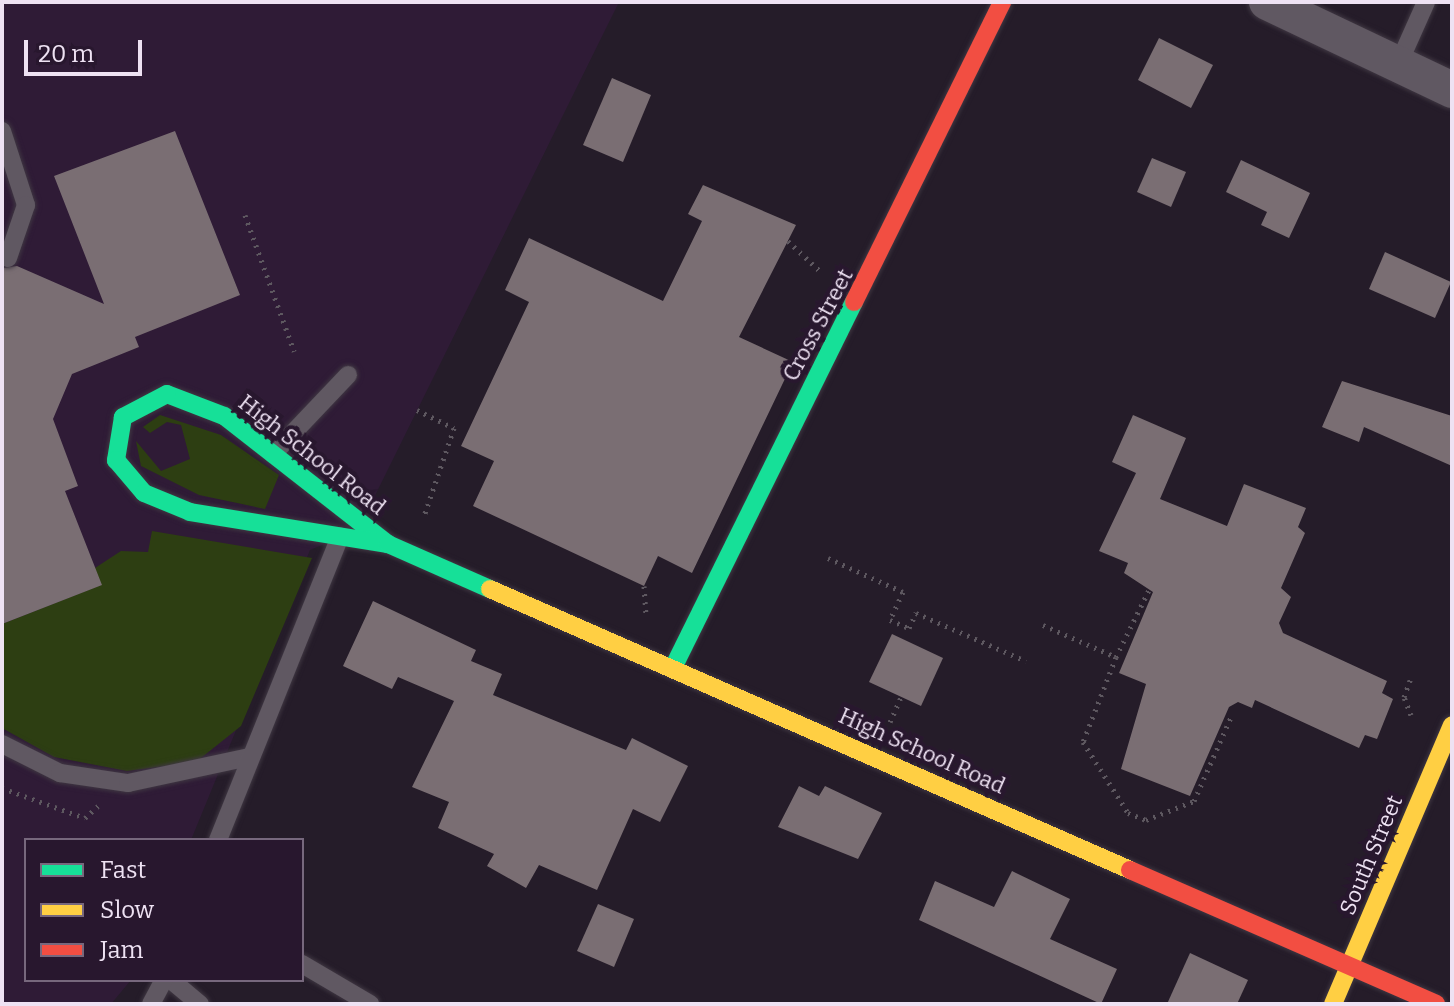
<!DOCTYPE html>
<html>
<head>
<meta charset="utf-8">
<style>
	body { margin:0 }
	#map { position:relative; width:1454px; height:1006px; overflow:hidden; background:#251c29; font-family:Bitter,serif }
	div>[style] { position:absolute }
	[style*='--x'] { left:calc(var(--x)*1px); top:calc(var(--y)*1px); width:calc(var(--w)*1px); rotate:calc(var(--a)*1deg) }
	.built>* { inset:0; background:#2f1b36 }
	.green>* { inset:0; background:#2d3e12 }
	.building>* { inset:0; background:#7a6e73 }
	.path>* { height:5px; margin-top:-2.5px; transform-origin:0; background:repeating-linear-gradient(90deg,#5e5860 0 2px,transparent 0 8px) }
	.roads { filter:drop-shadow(0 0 2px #3f3742) drop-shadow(0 0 2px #3f3742) }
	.lane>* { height:18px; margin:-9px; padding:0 9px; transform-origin:9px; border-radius:9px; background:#605862 }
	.street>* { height:36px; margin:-18px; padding:0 18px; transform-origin:18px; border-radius:18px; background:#605862 }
	.fast>* { height:18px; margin:-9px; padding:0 9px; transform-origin:9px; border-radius:9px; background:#16e098 }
	.slow>* { height:18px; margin:-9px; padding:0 9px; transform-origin:9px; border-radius:9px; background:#ffcf43 }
	.jam>* { height:18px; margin:-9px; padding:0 9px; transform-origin:9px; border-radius:9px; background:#f24e42 }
	span { translate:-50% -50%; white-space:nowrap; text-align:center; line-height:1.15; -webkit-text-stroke:8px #28172e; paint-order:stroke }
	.street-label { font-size:22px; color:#eee2f3 }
	.frame { position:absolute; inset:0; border:4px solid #eee2f3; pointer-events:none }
	.legend { position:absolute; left:24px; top:838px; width:280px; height:144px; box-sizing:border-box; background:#28172e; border:2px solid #77687d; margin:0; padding:10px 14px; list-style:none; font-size:24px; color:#eee2f3 }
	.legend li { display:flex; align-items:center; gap:16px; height:40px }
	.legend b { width:40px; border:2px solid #77687d }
	.scale { position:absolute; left:24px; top:40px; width:118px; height:36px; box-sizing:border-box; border:4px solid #eee2f3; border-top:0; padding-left:10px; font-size:24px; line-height:28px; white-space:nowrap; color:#eee2f3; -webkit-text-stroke:6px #28172e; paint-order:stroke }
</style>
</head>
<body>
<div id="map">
	<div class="built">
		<div style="clip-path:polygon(2px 2px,619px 2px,358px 530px,310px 550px,191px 840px,26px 840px,26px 980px,131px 980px,111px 1004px,2px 1004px)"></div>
	</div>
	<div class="green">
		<div style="clip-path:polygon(160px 415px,221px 435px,279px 475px,265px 509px,199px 495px,141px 466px,136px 441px,161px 471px,190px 459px,181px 425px,167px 422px,150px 433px,143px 427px)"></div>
		<div style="clip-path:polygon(152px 531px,312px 558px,241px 726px,196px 762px,127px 771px,54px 757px,2px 728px,2px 624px,101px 585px,95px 568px,121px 551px,148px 552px)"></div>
	</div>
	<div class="building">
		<div style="clip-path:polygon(1159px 38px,1213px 65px,1191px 108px,1138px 80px)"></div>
		<div style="clip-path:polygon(612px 78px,651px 95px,623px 162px,583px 145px)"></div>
		<div style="clip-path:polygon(175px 131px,240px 295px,135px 337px,139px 347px,72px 374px,53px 419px,78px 486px,65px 491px,102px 585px,2px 624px,2px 268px,17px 266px,104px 304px,54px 176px)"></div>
		<div style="clip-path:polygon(1152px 158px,1186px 172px,1171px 207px,1137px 192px)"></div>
		<div style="clip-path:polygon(1241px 160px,1310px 193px,1289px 238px,1261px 225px,1267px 212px,1226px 192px)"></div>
		<div style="clip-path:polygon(703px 185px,796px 225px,739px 337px,793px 362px,692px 573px,658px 556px,644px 586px,473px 506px,494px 461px,461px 446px,529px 302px,505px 290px,529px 238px,663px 301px,702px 221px,688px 214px)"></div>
		<div style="clip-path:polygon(1385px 252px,1451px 282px,1435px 318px,1369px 289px)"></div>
		<div style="clip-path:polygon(1342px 381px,1452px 416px,1452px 466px,1364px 427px,1359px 442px,1322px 427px)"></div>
		<div style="clip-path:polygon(1133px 415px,1186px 438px,1160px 499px,1227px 526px,1244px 484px,1306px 508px,1298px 527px,1305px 533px,1281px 588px,1291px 597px,1279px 623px,1283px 633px,1387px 681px,1382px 693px,1393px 699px,1377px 739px,1365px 735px,1359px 748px,1255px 700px,1252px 708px,1238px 702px,1229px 707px,1190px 796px,1121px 769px,1146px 684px,1119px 673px,1153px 592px,1124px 573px,1128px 563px,1099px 551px,1136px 473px,1112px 462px)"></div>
		<div style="clip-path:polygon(373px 601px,476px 650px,471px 661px,502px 674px,493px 695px,626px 750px,632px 738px,688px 766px,660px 822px,633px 809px,597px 890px,539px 865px,526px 888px,487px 866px,494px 854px,438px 828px,449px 802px,412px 787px,454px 701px,398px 677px,392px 689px,343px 666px)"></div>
		<div style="clip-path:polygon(892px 634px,943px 658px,921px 706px,869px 682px)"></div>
		<div style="clip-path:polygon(799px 786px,819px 796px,825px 786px,882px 813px,858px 859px,778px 827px)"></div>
		<div style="clip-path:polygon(1012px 871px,1070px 899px,1050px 939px,1117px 969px,1101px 1004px,919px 920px,935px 881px,994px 907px)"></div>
		<div style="clip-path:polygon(598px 904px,634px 919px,614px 967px,577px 951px)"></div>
		<div style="clip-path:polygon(1190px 953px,1248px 980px,1237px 1004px,1167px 1004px)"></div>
	</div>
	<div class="path">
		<div style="--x:245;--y:215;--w:145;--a:70.2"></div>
		<div style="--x:788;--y:241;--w:45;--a:43.2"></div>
		<div style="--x:417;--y:410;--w:41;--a:25.9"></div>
		<div style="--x:454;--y:428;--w:93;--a:108.8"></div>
		<div style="--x:828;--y:558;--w:82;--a:24.4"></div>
		<div style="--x:903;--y:592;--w:31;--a:115"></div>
		<div style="--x:890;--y:620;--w:21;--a:23"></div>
		<div style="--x:909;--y:628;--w:17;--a:-65"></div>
		<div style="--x:916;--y:613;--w:120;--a:23.6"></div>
		<div style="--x:644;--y:586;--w:27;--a:86"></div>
		<div style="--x:1043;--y:625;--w:80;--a:23.7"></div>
		<div style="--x:1116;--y:657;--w:75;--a:-63.8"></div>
		<div style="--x:1116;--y:657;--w:91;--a:111.2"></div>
		<div style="--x:1083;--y:742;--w:84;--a:57.6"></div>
		<div style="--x:1128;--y:813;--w:19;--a:21"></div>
		<div style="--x:1146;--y:820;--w:52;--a:-21.6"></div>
		<div style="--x:1194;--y:801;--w:92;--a:-66.2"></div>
		<div style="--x:1411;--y:715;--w:19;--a:-111"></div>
		<div style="--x:1404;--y:697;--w:20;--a:-70"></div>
		<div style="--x:890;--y:722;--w:27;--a:-66"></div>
		<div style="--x:2;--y:788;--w:88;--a:19.9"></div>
		<div style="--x:85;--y:818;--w:18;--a:-43"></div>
	</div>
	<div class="roads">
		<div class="lane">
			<div style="--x:1398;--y:65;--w:69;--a:-66"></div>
			<div style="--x:2;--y:131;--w:78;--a:72"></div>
			<div style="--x:26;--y:205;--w:56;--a:108.8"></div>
			<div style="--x:273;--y:454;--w:109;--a:-46.5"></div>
			<div style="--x:2;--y:744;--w:65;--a:26.6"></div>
			<div style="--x:60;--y:773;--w:69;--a:8.4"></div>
			<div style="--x:128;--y:783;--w:124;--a:-12.1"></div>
			<div style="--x:218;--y:840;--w:327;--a:-68.1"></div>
			<div style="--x:302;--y:964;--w:79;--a:30.5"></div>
			<div style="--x:171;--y:980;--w:38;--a:40"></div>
			<div style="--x:151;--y:1004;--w:27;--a:-62"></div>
		</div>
		<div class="street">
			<div style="--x:1267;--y:2;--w:205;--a:25.4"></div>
		</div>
		<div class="fast">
			<div style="--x:388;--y:544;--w:208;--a:-142"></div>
			<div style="--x:224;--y:416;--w:61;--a:-158.9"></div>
			<div style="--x:167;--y:394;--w:50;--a:152.4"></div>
			<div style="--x:123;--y:417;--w:44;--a:99.2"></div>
			<div style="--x:116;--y:460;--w:43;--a:49.7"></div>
			<div style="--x:144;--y:493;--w:50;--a:22.4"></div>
			<div style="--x:190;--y:512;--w:201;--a:9.2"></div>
			<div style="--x:388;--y:544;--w:111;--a:23.8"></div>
			<div style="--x:673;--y:668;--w:408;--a:-63.7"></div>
		</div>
		<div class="slow">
			<div style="--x:490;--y:589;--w:699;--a:23.7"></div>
			<div style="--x:1333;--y:1004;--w:303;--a:-66.9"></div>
		</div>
		<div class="jam">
			<div style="--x:854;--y:302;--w:335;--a:-63.7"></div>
			<div style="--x:1130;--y:870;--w:334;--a:23.6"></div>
		</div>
	</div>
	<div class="street-label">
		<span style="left:818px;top:325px;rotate:-62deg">Cross Street</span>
		<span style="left:312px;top:455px;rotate:38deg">High School Road</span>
		<span style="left:922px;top:751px;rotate:24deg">High School Road</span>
		<span style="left:1371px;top:855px;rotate:-67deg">South Street</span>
	</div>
	<div class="frame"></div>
	<ul class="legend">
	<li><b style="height:10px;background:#16e098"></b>Fast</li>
	<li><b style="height:10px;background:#ffcf43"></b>Slow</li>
	<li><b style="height:10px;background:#f24e42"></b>Jam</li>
	</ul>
	<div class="scale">20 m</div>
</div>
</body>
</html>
